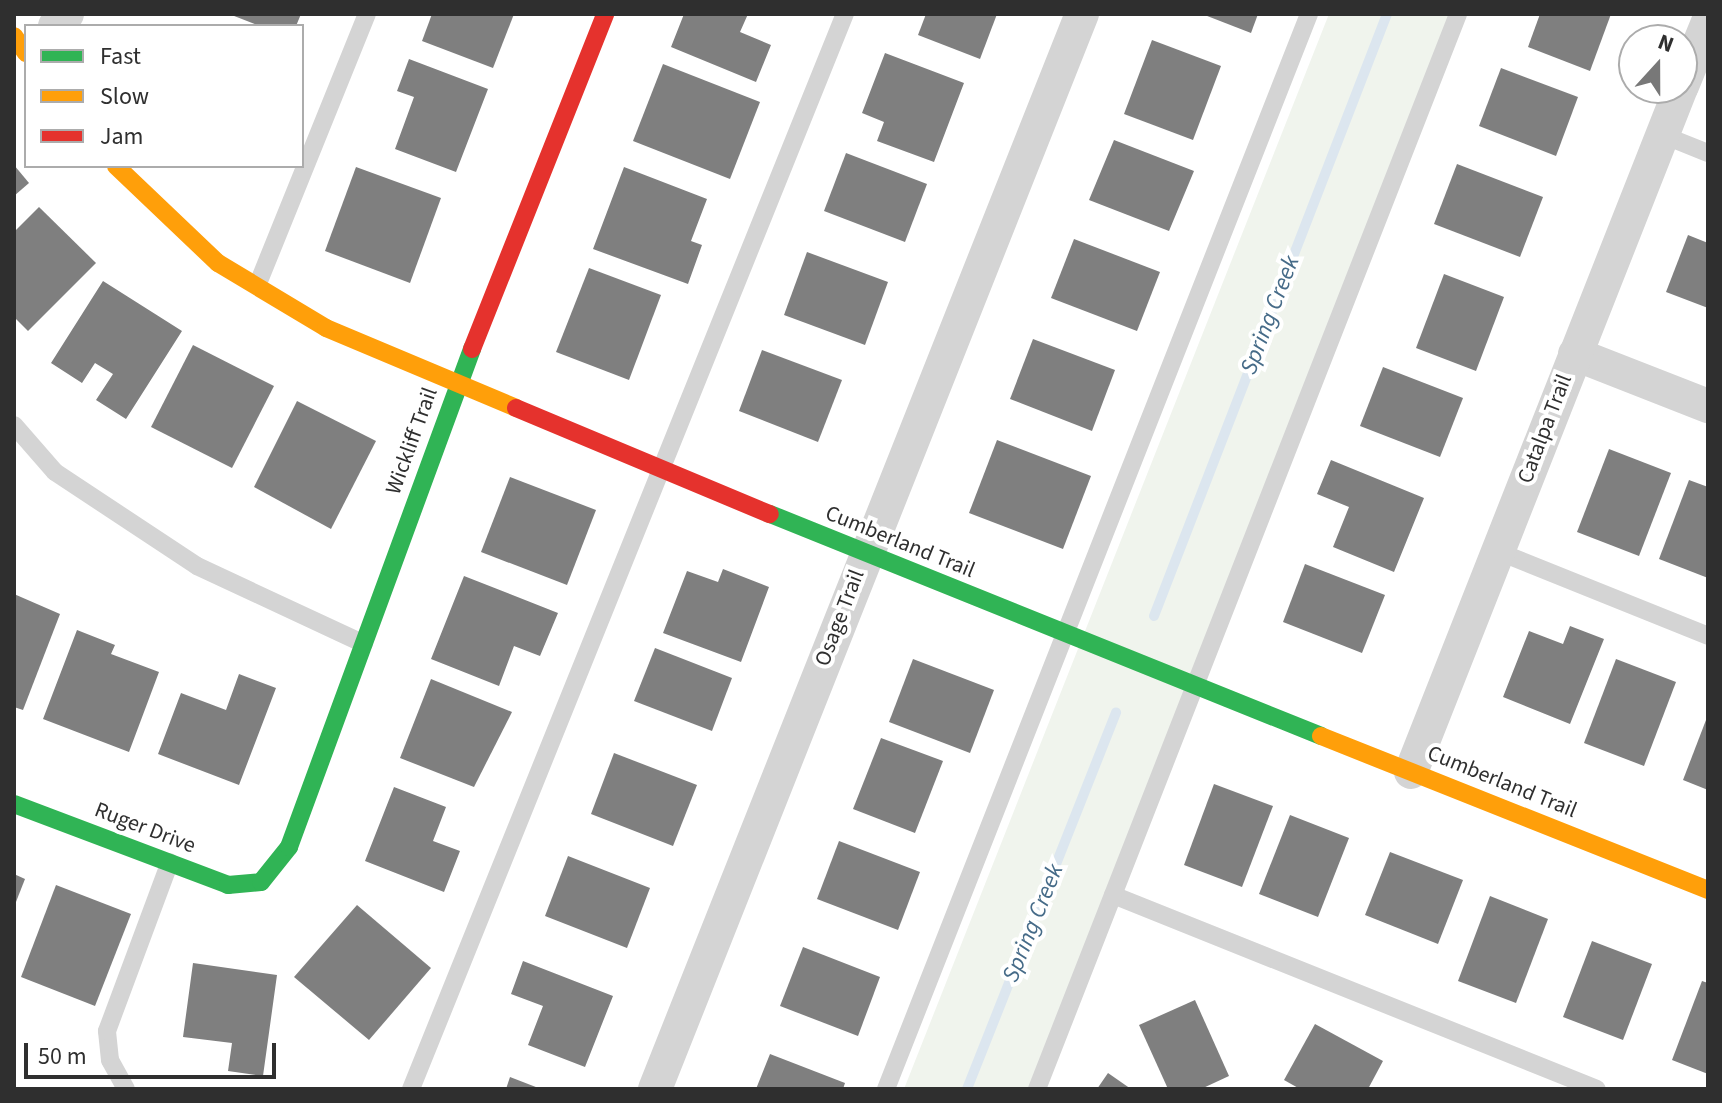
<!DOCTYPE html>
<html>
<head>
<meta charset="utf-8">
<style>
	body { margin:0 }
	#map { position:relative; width:1722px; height:1103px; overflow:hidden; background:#fff; font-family:"Source Sans 3",sans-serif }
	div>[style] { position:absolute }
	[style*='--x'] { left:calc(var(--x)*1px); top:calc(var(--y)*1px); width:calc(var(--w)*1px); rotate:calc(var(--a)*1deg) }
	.green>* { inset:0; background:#f0f4ed }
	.stream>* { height:10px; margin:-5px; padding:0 5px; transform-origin:5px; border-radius:5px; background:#dce6ef }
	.building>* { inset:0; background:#7f7f7f }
	.lane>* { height:18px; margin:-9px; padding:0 9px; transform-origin:9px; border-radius:9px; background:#d4d4d4 }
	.street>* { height:34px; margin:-17px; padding:0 17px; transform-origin:17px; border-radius:17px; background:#d4d4d4 }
	.fast>* { height:18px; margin:-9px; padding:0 9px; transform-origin:9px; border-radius:9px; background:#30b455 }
	.slow>* { height:18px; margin:-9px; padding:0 9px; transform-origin:9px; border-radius:9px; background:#ff9f0a }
	.jam>* { height:18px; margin:-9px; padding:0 9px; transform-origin:9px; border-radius:9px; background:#e5322d }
	span { translate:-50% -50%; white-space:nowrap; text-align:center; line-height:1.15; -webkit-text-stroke:8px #fff; paint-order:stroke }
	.street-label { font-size:22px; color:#2f2f2f }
	.water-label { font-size:24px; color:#466b88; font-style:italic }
	.frame { position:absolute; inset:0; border:16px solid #2f2f2f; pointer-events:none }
	.legend { position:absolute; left:24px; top:24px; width:280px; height:144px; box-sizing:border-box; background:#fff; border:2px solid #acacac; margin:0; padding:10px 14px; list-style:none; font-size:24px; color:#2f2f2f }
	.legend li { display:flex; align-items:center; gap:16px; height:40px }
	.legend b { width:40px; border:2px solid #acacac }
	.north { position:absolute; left:1618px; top:24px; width:80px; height:80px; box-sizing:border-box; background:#fff; border:2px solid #acacac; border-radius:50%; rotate:21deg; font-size:22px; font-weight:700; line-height:32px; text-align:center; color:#2f2f2f }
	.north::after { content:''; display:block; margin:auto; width:28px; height:36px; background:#787878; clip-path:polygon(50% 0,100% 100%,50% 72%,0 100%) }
	.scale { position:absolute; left:24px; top:1043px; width:252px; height:36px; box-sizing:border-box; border:4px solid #2f2f2f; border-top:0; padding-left:10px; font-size:24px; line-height:28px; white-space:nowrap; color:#2f2f2f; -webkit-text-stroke:6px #fff; paint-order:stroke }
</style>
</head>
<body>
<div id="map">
	<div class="green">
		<div style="clip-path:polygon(1329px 14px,1450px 14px,1031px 1089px,904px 1089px)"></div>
	</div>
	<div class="stream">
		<div style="--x:1154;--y:616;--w:646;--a:-68.84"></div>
		<div style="--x:967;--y:1089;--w:405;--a:-68.4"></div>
	</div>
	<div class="building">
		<div style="clip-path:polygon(229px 14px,301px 14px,296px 26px,260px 26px)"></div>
		<div style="clip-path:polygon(432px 14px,514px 14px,493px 68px,422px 41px)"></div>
		<div style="clip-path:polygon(684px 14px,748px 14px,740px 32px,771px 45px,756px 82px,671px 47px)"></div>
		<div style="clip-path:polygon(926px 14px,997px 14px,980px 59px,918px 35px)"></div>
		<div style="clip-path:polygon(1202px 14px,1258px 14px,1251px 33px)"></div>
		<div style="clip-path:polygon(1540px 14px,1611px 14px,1590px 71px,1528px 47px)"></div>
		<div style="clip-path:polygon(1152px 40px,1221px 66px,1193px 140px,1124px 114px)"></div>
		<div style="clip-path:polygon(885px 53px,964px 83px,934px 162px,877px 141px,884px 122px,862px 113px)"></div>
		<div style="clip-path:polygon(409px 59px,488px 89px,456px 172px,395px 149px,414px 97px,397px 91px)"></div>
		<div style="clip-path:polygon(663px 64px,760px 102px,730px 179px,633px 141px)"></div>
		<div style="clip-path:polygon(1501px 68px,1578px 97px,1556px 156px,1479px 126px)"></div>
		<div style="clip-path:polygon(1114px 140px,1194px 171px,1169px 231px,1089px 200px)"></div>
		<div style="clip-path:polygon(846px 153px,927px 184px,905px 242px,824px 211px)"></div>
		<div style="clip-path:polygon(1457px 164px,1543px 197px,1520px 257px,1434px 224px)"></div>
		<div style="clip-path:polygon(14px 165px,29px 183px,14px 196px)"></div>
		<div style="clip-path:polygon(356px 167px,441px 198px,410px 283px,325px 251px)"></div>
		<div style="clip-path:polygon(624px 167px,707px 199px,691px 241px,702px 245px,688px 284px,593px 249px)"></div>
		<div style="clip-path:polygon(39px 207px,96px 263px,28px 331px,14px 317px,14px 232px)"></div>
		<div style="clip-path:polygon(1688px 235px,1708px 243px,1708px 308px,1666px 292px)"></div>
		<div style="clip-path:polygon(1074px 239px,1160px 272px,1137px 331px,1051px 298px)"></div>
		<div style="clip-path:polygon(807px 252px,888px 282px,865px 345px,784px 315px)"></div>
		<div style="clip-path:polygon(589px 268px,661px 295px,629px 380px,556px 352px)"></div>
		<div style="clip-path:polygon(1444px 274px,1504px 297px,1476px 371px,1416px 348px)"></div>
		<div style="clip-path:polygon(103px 281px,182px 331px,126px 419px,96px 400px,113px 374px,95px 363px,82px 383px,51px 363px)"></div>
		<div style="clip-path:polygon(1033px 339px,1115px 370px,1092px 431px,1010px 399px)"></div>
		<div style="clip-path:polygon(193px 345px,274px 386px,232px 468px,151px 427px)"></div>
		<div style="clip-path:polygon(762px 350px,842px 380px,818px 442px,739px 411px)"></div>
		<div style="clip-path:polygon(1383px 367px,1463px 398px,1440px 457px,1360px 426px)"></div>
		<div style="clip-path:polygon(297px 401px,376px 441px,331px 529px,254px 487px)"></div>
		<div style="clip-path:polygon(997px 440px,1091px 476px,1063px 549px,969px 513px)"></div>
		<div style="clip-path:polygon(1609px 449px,1671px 473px,1639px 556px,1577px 532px)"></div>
		<div style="clip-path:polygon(1331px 460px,1424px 498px,1394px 572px,1333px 547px,1349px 507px,1317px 494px)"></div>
		<div style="clip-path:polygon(510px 477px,596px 510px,567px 585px,481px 552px)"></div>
		<div style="clip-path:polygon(1689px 480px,1708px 487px,1708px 578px,1659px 559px)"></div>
		<div style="clip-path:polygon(1305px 564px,1385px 595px,1362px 653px,1283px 622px)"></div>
		<div style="clip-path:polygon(723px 569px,769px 587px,741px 662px,663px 633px,687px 571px,718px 582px)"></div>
		<div style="clip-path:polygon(464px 576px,558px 613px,540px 656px,514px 646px,499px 686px,431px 659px)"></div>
		<div style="clip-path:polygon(14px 594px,60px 614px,23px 710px,14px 707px)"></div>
		<div style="clip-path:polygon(1570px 626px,1604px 639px,1570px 724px,1503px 697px,1529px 631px,1563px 644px)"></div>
		<div style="clip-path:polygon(77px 630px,115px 645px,111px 654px,159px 672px,129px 752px,43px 719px)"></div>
		<div style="clip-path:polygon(655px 648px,732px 678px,712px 731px,634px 701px)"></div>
		<div style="clip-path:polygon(913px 659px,994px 690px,970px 753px,889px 722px)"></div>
		<div style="clip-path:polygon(1616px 659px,1676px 682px,1644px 766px,1584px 743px)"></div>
		<div style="clip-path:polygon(239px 674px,276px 688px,239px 785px,158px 754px,181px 693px,226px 710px)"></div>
		<div style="clip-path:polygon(431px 679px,512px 712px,474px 787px,400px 758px)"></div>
		<div style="clip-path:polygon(1706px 720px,1708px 721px,1708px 790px,1683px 780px)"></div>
		<div style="clip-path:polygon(881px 738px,943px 761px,915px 833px,853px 809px)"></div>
		<div style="clip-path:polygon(614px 753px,697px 785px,673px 846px,591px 814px)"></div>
		<div style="clip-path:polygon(1214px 784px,1273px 806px,1242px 887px,1184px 865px)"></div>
		<div style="clip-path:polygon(394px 787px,446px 807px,433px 841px,460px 851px,444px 892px,365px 861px)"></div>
		<div style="clip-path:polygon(1290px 815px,1349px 838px,1318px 917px,1259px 894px)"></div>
		<div style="clip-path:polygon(839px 841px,920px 872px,898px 930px,817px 899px)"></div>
		<div style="clip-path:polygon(1390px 852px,1463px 880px,1438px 944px,1365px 915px)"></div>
		<div style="clip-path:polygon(568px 856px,650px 888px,627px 948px,545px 916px)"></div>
		<div style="clip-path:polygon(14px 874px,25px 879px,14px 907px)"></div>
		<div style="clip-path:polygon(56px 885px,131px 914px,95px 1006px,21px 977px)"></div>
		<div style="clip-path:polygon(1490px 896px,1548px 919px,1516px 1003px,1458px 981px)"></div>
		<div style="clip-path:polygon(357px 905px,431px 968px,369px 1040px,294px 977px)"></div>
		<div style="clip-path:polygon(1592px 941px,1652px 964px,1623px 1040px,1563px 1017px)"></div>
		<div style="clip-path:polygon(803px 947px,880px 977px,858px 1036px,780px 1006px)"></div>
		<div style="clip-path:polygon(523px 961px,613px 996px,585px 1067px,528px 1045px,543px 1006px,511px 994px)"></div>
		<div style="clip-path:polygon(193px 963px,277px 975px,263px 1076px,228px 1071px,232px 1043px,183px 1037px)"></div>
		<div style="clip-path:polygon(1702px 981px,1708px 983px,1708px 1074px,1672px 1060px)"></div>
		<div style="clip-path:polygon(1195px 1000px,1229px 1076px,1201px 1089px,1168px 1089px,1139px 1025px)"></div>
		<div style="clip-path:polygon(1315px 1024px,1383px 1061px,1368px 1089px,1300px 1089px,1284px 1080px)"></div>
		<div style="clip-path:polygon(770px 1054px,845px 1083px,843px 1089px,756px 1089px)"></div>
		<div style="clip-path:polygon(1108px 1073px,1131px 1089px,1097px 1089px)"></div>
		<div style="clip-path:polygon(510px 1077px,541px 1089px,506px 1089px)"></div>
	</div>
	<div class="lane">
		<div style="--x:1663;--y:135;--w:48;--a:21.8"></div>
		<div style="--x:257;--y:286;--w:293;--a:-68"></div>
		<div style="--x:14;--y:425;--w:62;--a:48.9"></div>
		<div style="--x:55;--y:472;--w:170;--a:33.5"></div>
		<div style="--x:197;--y:566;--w:184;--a:25"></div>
		<div style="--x:1497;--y:551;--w:227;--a:21.9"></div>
		<div style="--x:1113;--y:895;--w:521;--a:21.84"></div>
		<div style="--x:126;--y:1089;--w:33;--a:-119"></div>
		<div style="--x:110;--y:1060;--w:29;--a:-96"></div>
		<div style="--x:107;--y:1031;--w:180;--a:-69.6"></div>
		<div style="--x:411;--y:1089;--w:1159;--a:-68.02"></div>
		<div style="--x:886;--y:1089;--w:1155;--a:-68.52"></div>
		<div style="--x:1037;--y:1089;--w:1154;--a:-68.61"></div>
	</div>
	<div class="street">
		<div style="--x:55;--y:26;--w:17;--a:-45"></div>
		<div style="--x:1682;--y:86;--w:69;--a:-67.9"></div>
		<div style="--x:1575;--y:354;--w:143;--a:21.4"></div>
		<div style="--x:1411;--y:772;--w:735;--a:-68.46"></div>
		<div style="--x:655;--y:1089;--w:1157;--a:-68.34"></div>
	</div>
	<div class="fast">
		<div style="--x:770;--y:514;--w:594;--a:21.94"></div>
		<div style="--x:14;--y:804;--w:229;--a:20.7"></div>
		<div style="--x:228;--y:885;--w:33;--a:-5"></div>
		<div style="--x:261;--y:882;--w:45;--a:-51.3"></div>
		<div style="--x:289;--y:847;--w:531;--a:-69.82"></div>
	</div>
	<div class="slow">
		<div style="--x:14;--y:36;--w:21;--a:55"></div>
		<div style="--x:116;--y:166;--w:141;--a:43.6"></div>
		<div style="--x:218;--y:263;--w:126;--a:31"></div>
		<div style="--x:326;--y:328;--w:206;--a:22.8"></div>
		<div style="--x:1321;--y:736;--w:417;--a:21.7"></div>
	</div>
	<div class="jam">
		<div style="--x:472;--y:349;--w:360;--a:-68.3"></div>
		<div style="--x:516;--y:408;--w:275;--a:22.7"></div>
	</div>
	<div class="street-label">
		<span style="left:1545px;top:429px;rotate:-69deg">Catalpa Trail</span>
		<span style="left:412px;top:441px;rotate:-70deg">Wickliff Trail</span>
		<span style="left:900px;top:542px;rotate:22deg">Cumberland Trail</span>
		<span style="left:840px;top:618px;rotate:-69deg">Osage Trail</span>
		<span style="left:1502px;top:782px;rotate:22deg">Cumberland Trail</span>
		<span style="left:145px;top:828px;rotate:21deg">Ruger Drive</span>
	</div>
	<div class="water-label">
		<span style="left:1270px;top:315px;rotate:-69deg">Spring Creek</span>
		<span style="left:1033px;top:923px;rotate:-68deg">Spring Creek</span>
	</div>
	<div class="frame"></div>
	<ul class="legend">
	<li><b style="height:10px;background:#30b455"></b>Fast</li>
	<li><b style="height:10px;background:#ff9f0a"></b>Slow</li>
	<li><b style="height:10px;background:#e5322d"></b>Jam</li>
	</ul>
	<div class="north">N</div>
	<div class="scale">50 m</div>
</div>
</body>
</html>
